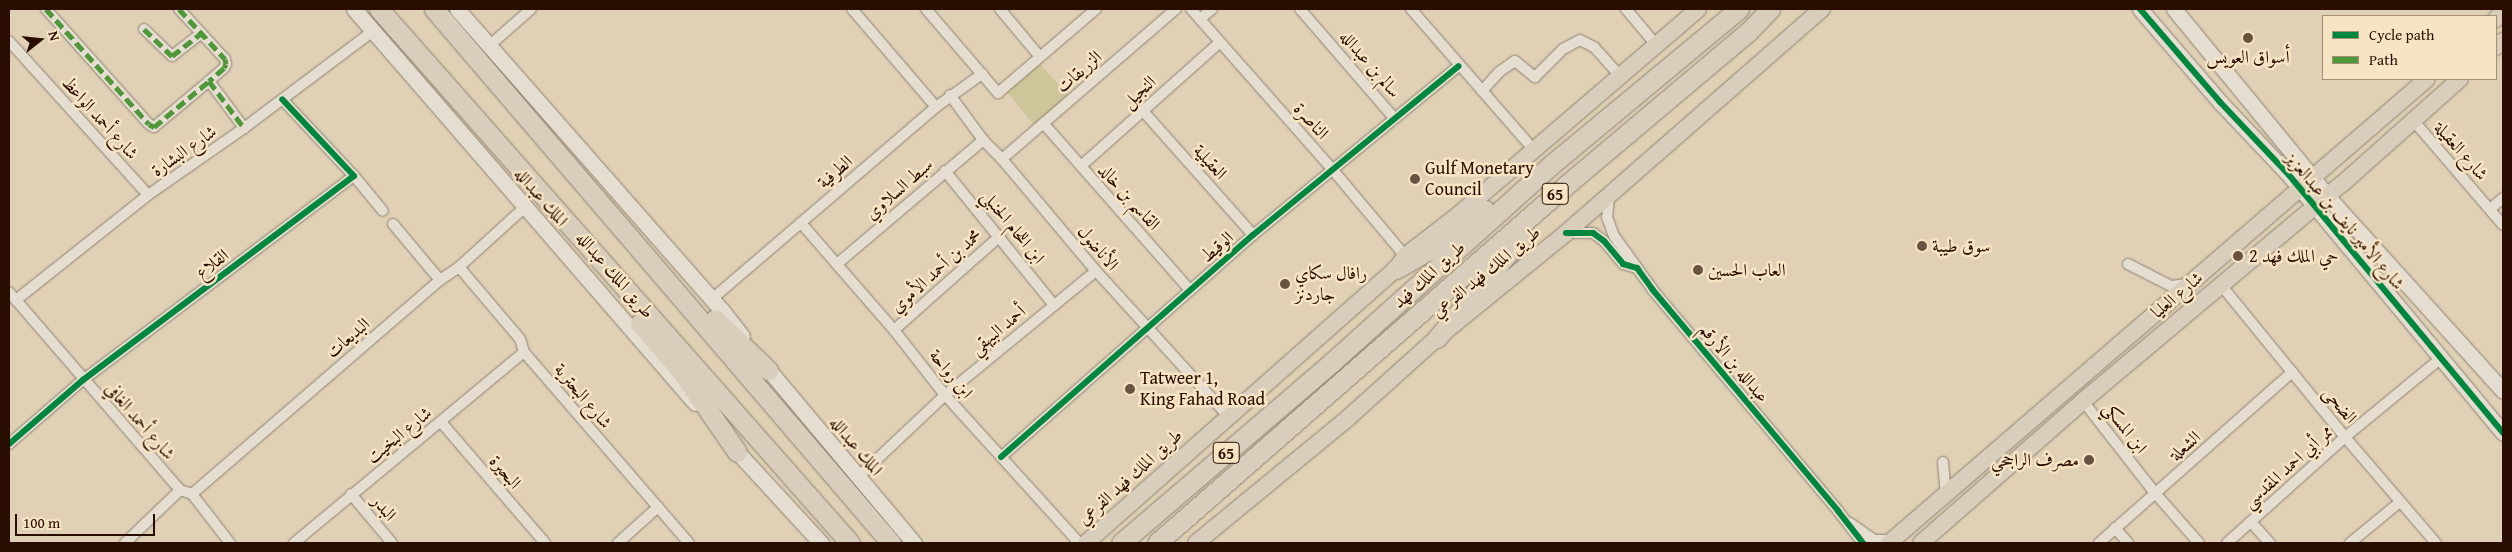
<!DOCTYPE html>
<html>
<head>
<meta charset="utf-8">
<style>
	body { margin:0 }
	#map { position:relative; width:2512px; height:552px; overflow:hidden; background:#e0d1b6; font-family:"Gentium Book Plus",Amiri,serif }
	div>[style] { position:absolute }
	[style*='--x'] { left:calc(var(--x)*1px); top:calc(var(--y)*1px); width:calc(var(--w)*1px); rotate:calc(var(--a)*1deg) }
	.green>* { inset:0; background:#cec59a }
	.roads { filter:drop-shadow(0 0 1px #8f8272) drop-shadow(0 0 1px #8f8272) }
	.street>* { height:10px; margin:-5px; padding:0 5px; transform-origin:5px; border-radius:5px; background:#e5ddd0 }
	.secondary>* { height:15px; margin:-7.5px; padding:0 7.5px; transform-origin:7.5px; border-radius:7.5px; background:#e5ddd0 }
	.primary>* { height:16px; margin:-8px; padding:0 8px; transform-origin:8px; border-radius:8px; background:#d8cebb }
	.highway>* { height:19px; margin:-9.5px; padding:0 9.5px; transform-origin:9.5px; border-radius:9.5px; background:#d8cebb }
	.quiet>* { height:5px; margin-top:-2.5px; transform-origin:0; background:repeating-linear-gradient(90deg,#4f9739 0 10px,transparent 0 15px) }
	.cycleway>* { height:6px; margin:-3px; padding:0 3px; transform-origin:3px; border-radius:3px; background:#00873e }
	.dots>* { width:14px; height:14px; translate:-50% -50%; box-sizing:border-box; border:2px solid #f6e4c4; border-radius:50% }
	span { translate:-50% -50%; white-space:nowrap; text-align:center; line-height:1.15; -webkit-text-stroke:5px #f6e4c4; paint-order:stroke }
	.shield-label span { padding:1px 4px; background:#f6e4c4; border:1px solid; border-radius:4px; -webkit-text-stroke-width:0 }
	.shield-label { font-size:16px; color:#2a0d01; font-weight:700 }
	.poi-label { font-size:18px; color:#2a0d01 }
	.left { translate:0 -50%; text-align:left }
	.right { translate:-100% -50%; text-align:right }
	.street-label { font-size:18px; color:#2a0d01 }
	.frame { position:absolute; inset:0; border:10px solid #2a0d01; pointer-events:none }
	.legend { position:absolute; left:2322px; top:15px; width:175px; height:65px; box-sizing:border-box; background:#f6e4c4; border:1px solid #a48e76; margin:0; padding:6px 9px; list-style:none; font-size:15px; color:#2a0d01 }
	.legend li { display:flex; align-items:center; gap:10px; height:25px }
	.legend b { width:25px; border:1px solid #a48e76 }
	.north { position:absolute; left:15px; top:15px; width:50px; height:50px; -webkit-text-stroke:4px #f6e4c4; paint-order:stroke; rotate:74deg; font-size:14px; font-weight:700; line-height:20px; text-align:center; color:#2a0d01 }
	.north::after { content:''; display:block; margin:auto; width:18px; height:22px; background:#2a0d01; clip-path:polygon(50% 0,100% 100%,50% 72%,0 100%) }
	.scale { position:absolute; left:15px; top:514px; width:140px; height:22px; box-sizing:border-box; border:2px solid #2a0d01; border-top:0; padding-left:6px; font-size:15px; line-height:18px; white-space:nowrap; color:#2a0d01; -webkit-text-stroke:4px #f6e4c4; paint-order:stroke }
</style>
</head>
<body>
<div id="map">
	<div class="green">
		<div style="clip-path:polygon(1039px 63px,1069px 96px,1035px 126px,1007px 92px)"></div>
	</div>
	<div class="roads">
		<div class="street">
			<div style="--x:46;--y:9;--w:154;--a:48.2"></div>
			<div style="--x:149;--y:124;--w:6;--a:31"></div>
			<div style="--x:154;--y:127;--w:72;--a:-39.9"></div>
			<div style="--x:179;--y:9;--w:68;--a:47.4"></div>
			<div style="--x:225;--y:59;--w:5;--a:79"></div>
			<div style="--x:226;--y:64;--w:4;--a:117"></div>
			<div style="--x:224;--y:68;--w:20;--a:139"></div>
			<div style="--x:209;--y:81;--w:59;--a:53.3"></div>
			<div style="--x:852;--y:9;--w:129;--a:49.4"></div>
			<div style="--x:926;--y:9;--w:111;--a:49.4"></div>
			<div style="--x:998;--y:93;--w:129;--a:-40.6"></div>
			<div style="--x:1000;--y:9;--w:62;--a:50.2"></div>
			<div style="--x:1191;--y:9;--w:213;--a:48.6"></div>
			<div style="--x:1332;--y:169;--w:114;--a:50"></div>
			<div style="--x:1300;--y:9;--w:144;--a:49.2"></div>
			<div style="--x:1411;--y:9;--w:186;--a:48.9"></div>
			<div style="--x:1626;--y:9;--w:48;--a:50"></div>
			<div style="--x:1200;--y:19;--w:16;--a:-40"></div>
			<div style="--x:144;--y:29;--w:39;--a:44"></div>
			<div style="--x:172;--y:56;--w:37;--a:-38"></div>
			<div style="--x:9;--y:41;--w:207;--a:47.9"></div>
			<div style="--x:489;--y:46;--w:56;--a:-41.4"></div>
			<div style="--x:1482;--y:91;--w:25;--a:-48"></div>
			<div style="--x:1499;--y:72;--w:19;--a:-35"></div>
			<div style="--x:1515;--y:61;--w:26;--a:39"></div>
			<div style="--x:1535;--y:77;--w:40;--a:-45"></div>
			<div style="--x:1563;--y:49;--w:19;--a:-28"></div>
			<div style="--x:1580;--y:40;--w:16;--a:27"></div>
			<div style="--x:1594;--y:47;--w:40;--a:48"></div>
			<div style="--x:950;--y:95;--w:56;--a:53.7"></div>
			<div style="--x:983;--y:140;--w:27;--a:45"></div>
			<div style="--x:1002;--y:159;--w:146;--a:50"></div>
			<div style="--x:1096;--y:271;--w:197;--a:47.7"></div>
			<div style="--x:1143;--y:111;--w:166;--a:48.4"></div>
			<div style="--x:2413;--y:120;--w:138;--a:49.4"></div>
			<div style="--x:1044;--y:124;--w:221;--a:48.7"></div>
			<div style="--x:1002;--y:159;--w:230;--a:-40.8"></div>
			<div style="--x:1081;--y:166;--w:186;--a:-41.7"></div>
			<div style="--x:945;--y:171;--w:173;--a:50.9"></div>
			<div style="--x:354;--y:176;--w:45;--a:50.4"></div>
			<div style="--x:1609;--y:196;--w:21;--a:95"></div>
			<div style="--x:1607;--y:217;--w:20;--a:70"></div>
			<div style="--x:1614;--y:236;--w:39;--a:54"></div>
			<div style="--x:2490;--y:209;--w:17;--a:-40"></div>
			<div style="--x:801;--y:223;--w:142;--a:49"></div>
			<div style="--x:894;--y:330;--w:83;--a:51.9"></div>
			<div style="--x:945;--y:395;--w:200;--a:47.8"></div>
			<div style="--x:393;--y:224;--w:73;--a:50"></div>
			<div style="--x:1567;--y:233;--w:26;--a:0"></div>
			<div style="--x:1593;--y:233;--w:14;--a:36"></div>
			<div style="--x:1604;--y:241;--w:30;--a:50"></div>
			<div style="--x:1623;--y:264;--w:15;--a:16"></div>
			<div style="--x:1637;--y:268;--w:26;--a:54"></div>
			<div style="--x:1652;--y:289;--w:290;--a:50"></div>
			<div style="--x:1838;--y:511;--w:41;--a:52"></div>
			<div style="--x:837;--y:264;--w:192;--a:-40.3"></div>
			<div style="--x:2128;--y:264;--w:48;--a:27.1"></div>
			<div style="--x:2171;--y:286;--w:16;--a:-7"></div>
			<div style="--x:459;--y:267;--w:94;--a:49.7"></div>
			<div style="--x:520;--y:339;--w:14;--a:73"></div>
			<div style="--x:524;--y:352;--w:252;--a:49.2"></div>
			<div style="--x:2221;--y:285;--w:196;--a:50.8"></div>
			<div style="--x:2345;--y:437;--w:140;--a:49.4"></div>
			<div style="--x:9;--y:292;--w:262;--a:49.2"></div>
			<div style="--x:180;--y:490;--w:13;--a:18"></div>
			<div style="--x:192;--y:494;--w:62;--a:52.2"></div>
			<div style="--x:712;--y:299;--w:295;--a:-40.6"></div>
			<div style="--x:936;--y:107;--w:57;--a:-35.7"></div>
			<div style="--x:16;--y:300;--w:169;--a:-38.5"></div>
			<div style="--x:148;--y:195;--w:117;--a:-34.9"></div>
			<div style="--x:244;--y:128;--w:161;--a:-36.9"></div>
			<div style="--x:894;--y:330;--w:142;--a:-41.6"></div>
			<div style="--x:2083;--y:401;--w:117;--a:52"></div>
			<div style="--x:2155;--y:493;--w:67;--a:48.7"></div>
			<div style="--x:441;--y:422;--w:160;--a:49.3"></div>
			<div style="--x:9;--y:444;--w:98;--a:-40.9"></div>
			<div style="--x:83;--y:380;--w:339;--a:-37"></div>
			<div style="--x:354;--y:176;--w:105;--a:-133.1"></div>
			<div style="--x:1001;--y:457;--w:336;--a:-41.4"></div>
			<div style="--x:1253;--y:235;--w:266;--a:-39.4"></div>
			<div style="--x:1943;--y:462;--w:32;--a:85"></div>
			<div style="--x:857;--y:478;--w:121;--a:-43.3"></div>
			<div style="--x:945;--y:395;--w:195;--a:-39.4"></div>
			<div style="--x:192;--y:494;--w:328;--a:-40.8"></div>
			<div style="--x:440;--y:280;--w:23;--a:-34"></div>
			<div style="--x:459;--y:267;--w:89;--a:-42.3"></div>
			<div style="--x:351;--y:494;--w:64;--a:50.1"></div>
			<div style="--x:2251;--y:522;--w:28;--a:48"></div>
			<div style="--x:1850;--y:523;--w:29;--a:35"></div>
			<div style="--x:1874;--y:540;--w:19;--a:0"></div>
			<div style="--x:2115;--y:528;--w:20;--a:49"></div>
			<div style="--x:125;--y:543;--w:76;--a:-43.9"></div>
			<div style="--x:294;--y:543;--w:299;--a:-39.7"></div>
			<div style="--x:618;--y:543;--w:54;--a:-42"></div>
			<div style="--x:2099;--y:543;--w:258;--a:-41.5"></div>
			<div style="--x:2227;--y:543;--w:159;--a:-41.9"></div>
			<div style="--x:2345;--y:437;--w:123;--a:-39.4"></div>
			<div style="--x:2350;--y:543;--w:65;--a:-39.4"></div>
		</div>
		<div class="secondary">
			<div style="--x:354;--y:9;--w:521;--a:49.12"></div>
			<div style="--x:457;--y:9;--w:400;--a:48.7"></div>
			<div style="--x:721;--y:309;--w:34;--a:52"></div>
			<div style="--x:2140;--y:9;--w:123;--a:49.3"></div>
			<div style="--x:2220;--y:102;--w:100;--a:46.6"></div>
			<div style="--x:2289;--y:175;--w:335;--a:50.3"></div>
			<div style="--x:2174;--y:9;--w:255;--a:50.6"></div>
			<div style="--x:2336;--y:206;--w:249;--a:47.9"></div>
			<div style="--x:762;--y:362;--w:236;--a:50"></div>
			<div style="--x:729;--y:443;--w:136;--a:47.4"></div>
		</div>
		<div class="primary">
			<div style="--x:2496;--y:19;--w:10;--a:-45"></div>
			<div style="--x:2496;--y:47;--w:9;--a:-41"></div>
			<div style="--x:1086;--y:543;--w:414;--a:-41.5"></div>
			<div style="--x:1396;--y:269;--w:16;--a:-55"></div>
			<div style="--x:1405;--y:256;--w:67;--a:-37.7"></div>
			<div style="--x:1458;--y:215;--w:316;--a:-40.6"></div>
			<div style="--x:1196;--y:543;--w:197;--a:-39.4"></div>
			<div style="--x:1348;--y:418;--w:120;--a:-42"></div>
			<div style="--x:1437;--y:338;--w:166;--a:-39.1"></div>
			<div style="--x:1566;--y:233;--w:340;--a:-41.2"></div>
			<div style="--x:1889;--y:543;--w:710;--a:-40.78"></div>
			<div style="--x:1921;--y:543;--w:215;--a:-41.2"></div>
			<div style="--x:2083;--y:401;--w:338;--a:-40"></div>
			<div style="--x:2342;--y:184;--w:158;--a:-41.7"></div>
		</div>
		<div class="highway">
			<div style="--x:379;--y:9;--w:712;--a:48.59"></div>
			<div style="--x:434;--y:9;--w:703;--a:49.44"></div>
			<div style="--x:1396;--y:269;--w:44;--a:-30.1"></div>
			<div style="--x:1434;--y:247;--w:63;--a:-36"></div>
			<div style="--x:715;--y:319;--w:74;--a:43.9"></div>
			<div style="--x:640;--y:323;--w:65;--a:49.4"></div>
			<div style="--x:682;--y:372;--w:97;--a:55.5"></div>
			<div style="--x:1437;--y:338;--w:131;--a:-50"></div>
			<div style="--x:1121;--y:543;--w:277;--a:-40.6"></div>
			<div style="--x:1331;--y:363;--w:297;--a:-42"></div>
			<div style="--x:1552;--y:164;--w:243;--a:-39.7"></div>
			<div style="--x:1157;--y:543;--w:542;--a:-41.19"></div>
			<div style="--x:1565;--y:186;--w:239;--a:-40.1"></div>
			<div style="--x:1748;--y:32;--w:32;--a:-46"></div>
		</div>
	</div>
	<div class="quiet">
		<div style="--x:46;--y:9;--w:154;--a:48.2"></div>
		<div style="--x:149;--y:124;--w:6;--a:31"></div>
		<div style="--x:154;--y:127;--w:72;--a:-39.9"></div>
		<div style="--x:179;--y:9;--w:68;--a:47.4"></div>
		<div style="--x:225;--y:59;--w:5;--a:79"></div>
		<div style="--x:226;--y:64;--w:4;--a:117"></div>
		<div style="--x:224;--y:68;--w:20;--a:139"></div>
		<div style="--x:209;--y:81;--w:59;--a:53.3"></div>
		<div style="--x:144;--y:29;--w:39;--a:44"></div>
		<div style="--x:172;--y:56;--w:37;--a:-38"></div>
	</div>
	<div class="cycleway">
		<div style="--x:2140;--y:9;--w:123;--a:49.3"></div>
		<div style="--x:2220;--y:102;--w:100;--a:46.6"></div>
		<div style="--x:2289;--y:175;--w:335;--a:50.3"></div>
		<div style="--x:1566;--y:233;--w:27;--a:0"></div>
		<div style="--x:1593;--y:233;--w:14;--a:36"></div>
		<div style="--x:1604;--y:241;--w:30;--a:50"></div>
		<div style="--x:1623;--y:264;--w:15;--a:16"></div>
		<div style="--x:1637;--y:268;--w:26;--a:54"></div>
		<div style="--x:1652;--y:289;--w:290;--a:50"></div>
		<div style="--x:1838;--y:511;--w:41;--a:52"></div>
		<div style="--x:9;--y:444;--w:98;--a:-40.9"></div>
		<div style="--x:83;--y:380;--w:339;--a:-37"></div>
		<div style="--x:354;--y:176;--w:105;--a:-133.1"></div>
		<div style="--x:1001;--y:457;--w:336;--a:-41.4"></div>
		<div style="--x:1253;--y:235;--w:266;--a:-39.4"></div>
	</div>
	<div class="dots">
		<div style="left:2248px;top:38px;background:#6a5240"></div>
		<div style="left:1415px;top:179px;background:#6a5240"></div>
		<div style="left:1922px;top:246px;background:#6a5240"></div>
		<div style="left:2238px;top:256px;background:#6a5240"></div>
		<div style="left:1698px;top:270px;background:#6a5240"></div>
		<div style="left:1285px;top:284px;background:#6a5240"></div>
		<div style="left:1130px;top:389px;background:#6a5240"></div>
		<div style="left:2089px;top:460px;background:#6a5240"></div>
	</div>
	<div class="shield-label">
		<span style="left:1555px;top:194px">65</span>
		<span style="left:1226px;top:453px">65</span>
	</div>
	<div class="poi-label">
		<span style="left:2248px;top:57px">أسواق العويس</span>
		<span class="left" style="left:1425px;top:179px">Gulf Monetary<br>Council</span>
		<span class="left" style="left:1932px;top:246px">سوق طيبة</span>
		<span class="left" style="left:2249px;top:256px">حي الملك فهد 2</span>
		<span class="left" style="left:1708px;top:270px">العاب الحسين</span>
		<span class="left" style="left:1295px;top:284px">رافال سكاي<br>جاردنز</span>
		<span class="left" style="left:1140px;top:389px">Tatweer 1,<br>King Fahad Road</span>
		<span class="right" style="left:2079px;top:460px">مصرف الراجحي</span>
	</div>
	<div class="street-label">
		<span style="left:1370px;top:64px;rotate:49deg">سالم بن عبدالله</span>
		<span style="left:1079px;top:72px;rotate:-41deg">الزريقات</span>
		<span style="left:1139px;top:92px;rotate:-42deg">النجيل</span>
		<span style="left:100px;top:118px;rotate:48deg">شارع أحمد الواعظ</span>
		<span style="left:1311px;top:121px;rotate:48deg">الناصرة</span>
		<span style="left:184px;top:151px;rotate:-35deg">شارع البشارة</span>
		<span style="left:2461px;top:151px;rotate:49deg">شارع العقيلة</span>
		<span style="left:1210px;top:162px;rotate:48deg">العقيلية</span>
		<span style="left:835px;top:172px;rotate:-41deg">الطرفية</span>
		<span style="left:899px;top:189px;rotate:-41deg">سبط السلاوي</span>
		<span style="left:541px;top:197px;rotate:49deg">الملك عبدالله</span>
		<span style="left:1129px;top:197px;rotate:48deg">القاسم بن خالد</span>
		<span style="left:2345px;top:221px;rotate:50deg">شارع الأمير نايف بن عبدالعزيز</span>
		<span style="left:1013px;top:227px;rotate:51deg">ابن اللحام الحنبلي</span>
		<span style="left:1217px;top:247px;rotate:-41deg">الوقيط</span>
		<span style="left:1098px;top:248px;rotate:50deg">الأناضول</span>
		<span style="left:212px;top:264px;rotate:-37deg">القلاع</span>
		<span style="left:936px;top:271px;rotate:-42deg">محمد بن أحمد الأموي</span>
		<span style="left:1486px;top:272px;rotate:-39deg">طريق الملك فهد الفرعي</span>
		<span style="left:615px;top:275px;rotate:49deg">طريق الملك عبدالله</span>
		<span style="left:1429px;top:275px;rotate:-42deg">طريق الملك فهد</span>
		<span style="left:2177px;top:295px;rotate:-40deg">شارع العليا</span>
		<span style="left:998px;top:330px;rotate:-39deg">أحمد البيهقي</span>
		<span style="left:348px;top:338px;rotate:-41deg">البديعات</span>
		<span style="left:1734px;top:363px;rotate:50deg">عبدالله بن الأرقم</span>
		<span style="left:951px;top:374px;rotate:51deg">ابن رواحة</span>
		<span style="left:583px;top:396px;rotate:50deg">شارع البحترية</span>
		<span style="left:2340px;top:405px;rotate:51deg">الضحى</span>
		<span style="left:140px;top:421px;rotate:49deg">شارع أحمد الغافي</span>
		<span style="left:2125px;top:428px;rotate:52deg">ابن المسكي</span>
		<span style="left:399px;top:435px;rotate:-39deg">شارع البخيت</span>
		<span style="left:856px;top:446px;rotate:50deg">الملك عبدالله</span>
		<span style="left:2185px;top:446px;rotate:-42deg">الشعلة</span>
		<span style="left:2288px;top:467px;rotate:-42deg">ممر أبي احمد المقدسي</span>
		<span style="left:505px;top:472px;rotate:49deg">البحيرة</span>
		<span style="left:1130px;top:477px;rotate:-42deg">طريق الملك فهد الفرعي</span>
		<span style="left:384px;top:508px;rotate:50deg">البدر</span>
	</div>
	<div class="frame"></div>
	<ul class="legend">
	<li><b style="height:6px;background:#00873e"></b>Cycle path</li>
	<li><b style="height:6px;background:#4f9739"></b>Path</li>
	</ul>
	<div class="north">N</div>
	<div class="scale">100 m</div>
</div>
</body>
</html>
